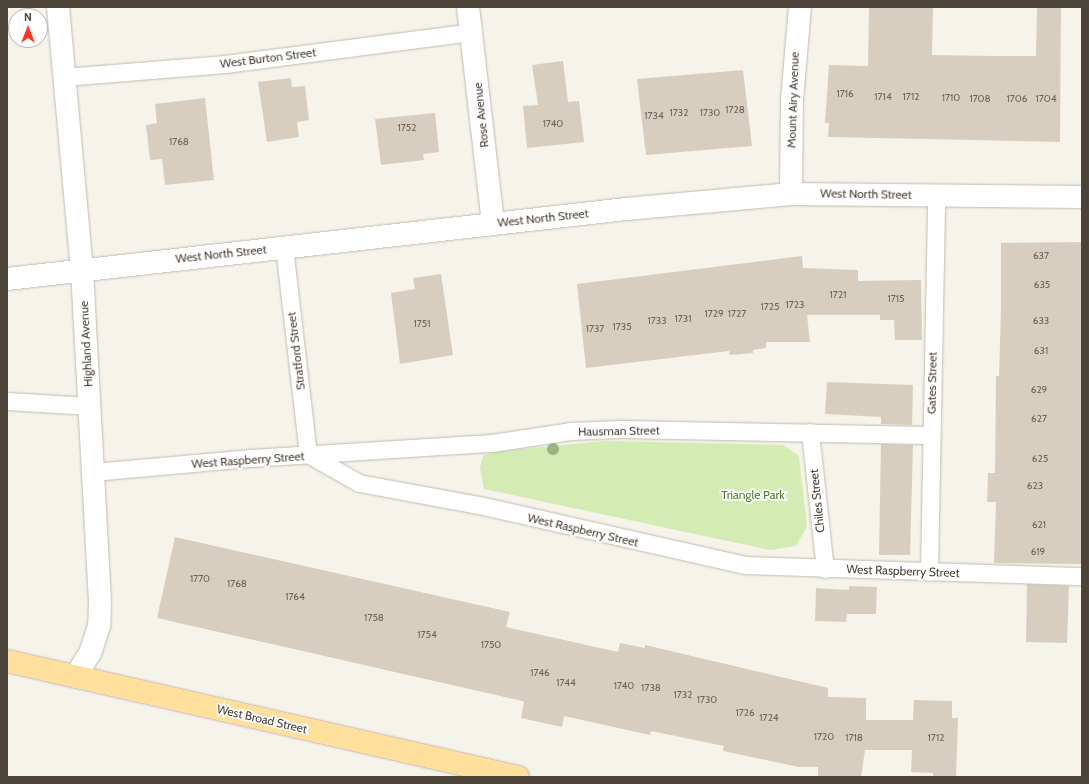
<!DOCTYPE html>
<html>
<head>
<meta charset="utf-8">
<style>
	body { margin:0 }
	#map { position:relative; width:1089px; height:784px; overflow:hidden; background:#f6f3eb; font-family:Cabin,sans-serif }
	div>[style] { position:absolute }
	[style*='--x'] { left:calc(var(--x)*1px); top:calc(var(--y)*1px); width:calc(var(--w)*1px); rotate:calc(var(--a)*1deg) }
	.green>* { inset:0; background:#d4ebb3 }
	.building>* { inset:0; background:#d8cec0 }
	.roads { filter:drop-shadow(0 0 1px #c2baad) drop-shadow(0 0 1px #c2baad) }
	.service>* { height:17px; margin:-8.5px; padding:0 8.5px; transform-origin:8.5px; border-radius:8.5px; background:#fff }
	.minor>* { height:22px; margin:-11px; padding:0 11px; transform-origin:11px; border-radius:11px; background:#fff }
	.primary>* { height:22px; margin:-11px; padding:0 11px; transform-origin:11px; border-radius:11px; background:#ffdf9c }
	.trees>* { width:12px; height:12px; margin:-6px; border-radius:50%; background:#98b480 }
	span { translate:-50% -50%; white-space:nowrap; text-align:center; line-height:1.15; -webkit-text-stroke:3.5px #fff; paint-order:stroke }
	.number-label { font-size:10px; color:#6e665a }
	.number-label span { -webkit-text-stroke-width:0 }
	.street-label { font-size:12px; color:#4b4338 }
	.park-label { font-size:12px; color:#4c8128 }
	.frame { position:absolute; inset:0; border:8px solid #4b4338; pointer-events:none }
	.north { position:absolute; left:8px; top:8px; width:40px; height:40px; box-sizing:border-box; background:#fff; border:1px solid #b7b4af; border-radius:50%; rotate:0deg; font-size:11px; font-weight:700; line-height:16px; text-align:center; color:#4b4338 }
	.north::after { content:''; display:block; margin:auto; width:14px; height:18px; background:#ff351a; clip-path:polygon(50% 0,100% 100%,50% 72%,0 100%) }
</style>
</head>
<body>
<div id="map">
	<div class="green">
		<div style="clip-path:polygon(605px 441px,783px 445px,799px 456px,807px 526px,796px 546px,770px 550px,484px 489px,480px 468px,483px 456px,493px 452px)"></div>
	</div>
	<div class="building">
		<div style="clip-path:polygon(869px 7px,933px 7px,932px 55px,995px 56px,1036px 56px,1037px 7px,1061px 7px,1060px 142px,828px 137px,829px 123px,825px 123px,829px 65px,868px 66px)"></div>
		<div style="clip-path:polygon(563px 61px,568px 102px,579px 101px,584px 142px,527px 148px,523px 106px,538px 105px,532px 65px)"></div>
		<div style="clip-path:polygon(743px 70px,752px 146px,646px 155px,637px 79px)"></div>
		<div style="clip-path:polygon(291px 78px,292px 87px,305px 86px,309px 120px,297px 122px,299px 137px,267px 142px,258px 82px)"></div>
		<div style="clip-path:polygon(205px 98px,214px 180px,165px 185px,162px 159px,150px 160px,146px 125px,157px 123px,155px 104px)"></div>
		<div style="clip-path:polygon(435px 113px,439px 152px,423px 154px,424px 160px,381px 165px,375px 119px)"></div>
		<div style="clip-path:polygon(1082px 242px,1082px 564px,994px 563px,996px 502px,987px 502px,988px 473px,995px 473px,996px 376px,999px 376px,1001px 309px,1001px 243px)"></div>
		<div style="clip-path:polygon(802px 256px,803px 268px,858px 270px,858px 281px,921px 280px,922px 340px,895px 340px,894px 320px,880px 320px,880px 315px,807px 315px,810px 342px,766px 342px,766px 348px,753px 350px,753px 353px,730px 355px,729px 351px,586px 368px,577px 284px)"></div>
		<div style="clip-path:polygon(441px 274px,453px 355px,400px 364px,391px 293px,415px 289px,413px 278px)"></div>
		<div style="clip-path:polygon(827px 382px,913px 385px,912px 425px,881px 424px,881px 417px,825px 414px)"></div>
		<div style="clip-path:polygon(881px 444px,913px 445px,910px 555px,879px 555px)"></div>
		<div style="clip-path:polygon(175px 537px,510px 612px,506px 627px,618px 652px,620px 643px,645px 648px,645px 645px,828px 688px,828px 697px,866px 698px,866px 720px,913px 720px,914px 700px,952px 701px,952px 718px,958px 718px,956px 777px,933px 777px,933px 773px,911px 772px,912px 750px,865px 750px,861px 777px,818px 777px,818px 767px,799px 767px,723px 751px,724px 746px,651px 731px,650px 735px,564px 716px,562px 727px,521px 718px,524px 702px,522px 701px,157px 618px)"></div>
		<div style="clip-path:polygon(1027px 584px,1069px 586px,1067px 643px,1026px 642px)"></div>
		<div style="clip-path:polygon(849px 586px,877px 587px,876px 614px,847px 614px,846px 622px,815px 621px,816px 588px,849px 590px)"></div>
	</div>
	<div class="roads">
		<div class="service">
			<div style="--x:64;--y:77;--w:162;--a:-4.6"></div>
			<div style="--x:225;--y:64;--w:248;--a:-7.4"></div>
			<div style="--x:284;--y:247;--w:208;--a:83.4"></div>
			<div style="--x:7;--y:401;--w:83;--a:3.4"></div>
			<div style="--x:810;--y:432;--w:138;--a:83.8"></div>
			<div style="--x:308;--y:454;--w:59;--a:29.6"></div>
			<div style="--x:359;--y:483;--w:122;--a:10.4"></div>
			<div style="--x:479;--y:505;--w:274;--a:12.7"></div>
			<div style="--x:746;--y:565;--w:336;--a:1.9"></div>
			<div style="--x:93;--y:472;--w:159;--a:-5.1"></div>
			<div style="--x:251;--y:458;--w:241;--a:-3.6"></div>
			<div style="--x:492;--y:443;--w:79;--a:-8.7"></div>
			<div style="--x:570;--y:431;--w:50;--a:-2.3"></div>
			<div style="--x:620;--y:429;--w:311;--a:1.1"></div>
			<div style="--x:929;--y:572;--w:377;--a:-88.9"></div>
		</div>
		<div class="minor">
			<div style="--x:58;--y:7;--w:264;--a:84.8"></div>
			<div style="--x:82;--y:270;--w:333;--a:86.9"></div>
			<div style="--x:100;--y:603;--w:23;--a:92"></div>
			<div style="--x:99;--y:626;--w:28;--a:108"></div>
			<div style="--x:90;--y:653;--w:28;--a:122"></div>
			<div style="--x:468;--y:7;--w:217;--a:83.4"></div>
			<div style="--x:791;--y:194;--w:94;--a:-89.4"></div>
			<div style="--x:792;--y:100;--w:93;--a:-85.1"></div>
			<div style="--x:7;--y:279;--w:623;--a:-6.45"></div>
			<div style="--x:626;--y:209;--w:166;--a:-5.2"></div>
			<div style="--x:791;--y:194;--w:291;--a:0.6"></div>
		</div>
		<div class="primary">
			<div style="--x:7;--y:661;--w:524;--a:12.79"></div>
		</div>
	</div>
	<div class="trees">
		<div style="left:553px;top:449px"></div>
	</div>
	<div class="number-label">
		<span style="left:845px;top:94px">1716</span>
		<span style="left:883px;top:97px">1714</span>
		<span style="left:911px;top:97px">1712</span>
		<span style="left:951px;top:98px">1710</span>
		<span style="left:980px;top:99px">1708</span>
		<span style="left:1017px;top:99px">1706</span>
		<span style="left:1046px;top:99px">1704</span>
		<span style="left:735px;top:110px">1728</span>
		<span style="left:679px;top:113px">1732</span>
		<span style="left:710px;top:113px">1730</span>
		<span style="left:654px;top:116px">1734</span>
		<span style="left:553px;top:124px">1740</span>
		<span style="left:407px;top:128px">1752</span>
		<span style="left:179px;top:142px">1768</span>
		<span style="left:1041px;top:256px">637</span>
		<span style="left:1042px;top:285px">635</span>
		<span style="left:838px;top:295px">1721</span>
		<span style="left:896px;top:299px">1715</span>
		<span style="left:795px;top:305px">1723</span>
		<span style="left:770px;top:307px">1725</span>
		<span style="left:714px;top:314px">1729</span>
		<span style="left:737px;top:314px">1727</span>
		<span style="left:683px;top:319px">1731</span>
		<span style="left:657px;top:321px">1733</span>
		<span style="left:1041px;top:321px">633</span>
		<span style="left:422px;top:324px">1751</span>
		<span style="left:622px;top:327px">1735</span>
		<span style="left:595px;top:329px">1737</span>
		<span style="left:1041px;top:351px">631</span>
		<span style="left:1039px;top:390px">629</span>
		<span style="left:1039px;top:419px">627</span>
		<span style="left:1040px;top:459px">625</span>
		<span style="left:1035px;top:486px">623</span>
		<span style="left:1039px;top:525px">621</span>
		<span style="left:1038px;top:552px">619</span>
		<span style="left:200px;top:579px">1770</span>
		<span style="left:237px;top:584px">1768</span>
		<span style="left:295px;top:597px">1764</span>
		<span style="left:374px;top:618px">1758</span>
		<span style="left:427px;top:635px">1754</span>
		<span style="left:491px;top:645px">1750</span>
		<span style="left:540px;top:673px">1746</span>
		<span style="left:566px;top:683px">1744</span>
		<span style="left:624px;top:686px">1740</span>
		<span style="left:651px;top:688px">1738</span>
		<span style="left:683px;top:695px">1732</span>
		<span style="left:707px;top:700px">1730</span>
		<span style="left:745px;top:713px">1726</span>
		<span style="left:769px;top:718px">1724</span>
		<span style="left:824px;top:737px">1720</span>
		<span style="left:854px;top:738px">1718</span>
		<span style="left:936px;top:738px">1712</span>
	</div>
	<div class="street-label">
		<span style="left:268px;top:58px;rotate:-7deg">West Burton Street</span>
		<span style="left:793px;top:100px;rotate:-88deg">Mount Airy Avenue</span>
		<span style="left:481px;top:115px;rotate:-96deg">Rose Avenue</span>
		<span style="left:866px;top:194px;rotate:1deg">West North Street</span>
		<span style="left:543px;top:218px;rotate:-6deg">West North Street</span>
		<span style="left:221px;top:254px;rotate:-6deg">West North Street</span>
		<span style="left:86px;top:344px;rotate:-93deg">Highland Avenue</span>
		<span style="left:296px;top:351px;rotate:-97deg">Stratford Street</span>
		<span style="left:932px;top:383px;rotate:-89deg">Gates Street</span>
		<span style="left:619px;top:431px;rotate:-1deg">Hausman Street</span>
		<span style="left:248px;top:460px;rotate:-4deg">West Raspberry Street</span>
		<span style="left:817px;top:501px;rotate:-96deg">Chiles Street</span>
		<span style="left:583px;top:530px;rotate:13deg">West Raspberry Street</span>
		<span style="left:903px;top:571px;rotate:2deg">West Raspberry Street</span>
		<span style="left:262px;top:719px;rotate:13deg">West Broad Street</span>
	</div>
	<div class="park-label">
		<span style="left:753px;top:495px">Triangle Park</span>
	</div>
	<div class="frame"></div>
	<div class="north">N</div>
</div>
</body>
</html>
